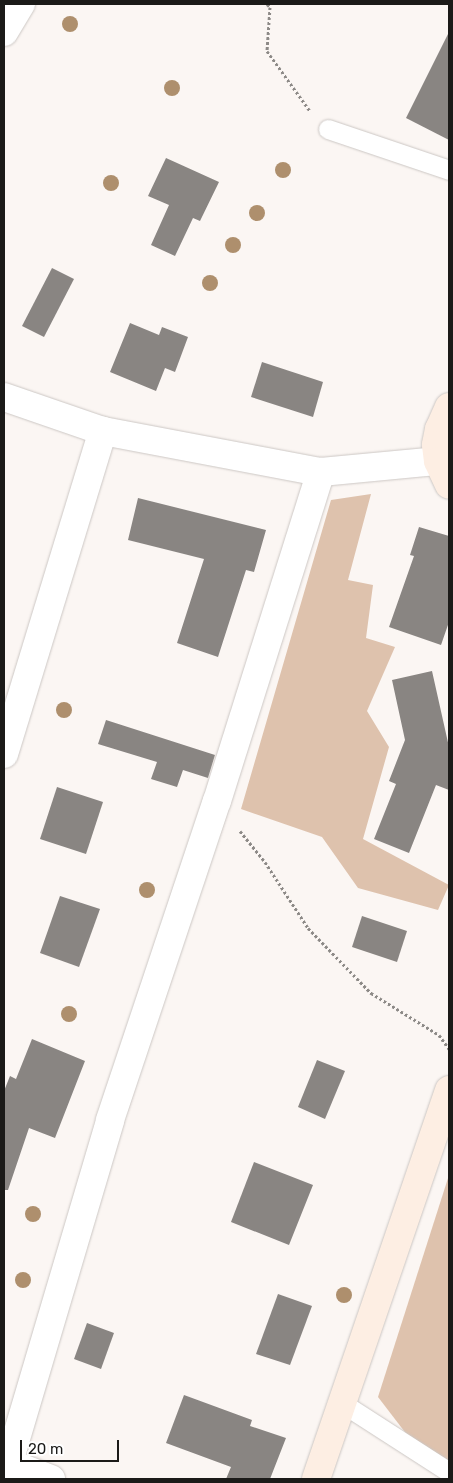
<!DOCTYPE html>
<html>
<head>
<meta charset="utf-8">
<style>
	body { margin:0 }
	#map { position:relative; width:453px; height:1483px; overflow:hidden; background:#fbf6f3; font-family:Rubik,sans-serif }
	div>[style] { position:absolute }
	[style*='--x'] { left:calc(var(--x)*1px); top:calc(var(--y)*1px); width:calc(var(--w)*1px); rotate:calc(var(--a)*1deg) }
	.green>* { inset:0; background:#dec2ad }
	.building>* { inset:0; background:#898582 }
	.path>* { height:3px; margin-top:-1.5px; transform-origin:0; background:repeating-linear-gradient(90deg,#8d8a87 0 2.5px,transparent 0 5px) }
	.roads { filter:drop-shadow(0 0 1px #ccc7c4) drop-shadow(0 0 1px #ccc7c4) }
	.lane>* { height:19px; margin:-9.5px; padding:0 9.5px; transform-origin:9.5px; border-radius:9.5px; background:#fff }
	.street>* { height:28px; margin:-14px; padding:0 14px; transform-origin:14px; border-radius:14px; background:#fff }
	.secondary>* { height:28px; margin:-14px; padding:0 14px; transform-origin:14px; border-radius:14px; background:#fdeee3 }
	.trees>* { width:16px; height:16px; margin:-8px; border-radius:50%; background:#ae8f6d }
	span { translate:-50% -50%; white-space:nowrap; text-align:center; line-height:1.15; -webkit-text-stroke:4px #fff; paint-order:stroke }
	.frame { position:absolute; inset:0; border:5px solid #1b1a18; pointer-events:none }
	.scale { position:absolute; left:20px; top:1440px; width:99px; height:22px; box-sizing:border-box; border:2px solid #1b1a18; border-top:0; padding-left:6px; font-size:15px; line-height:18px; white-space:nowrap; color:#1b1a18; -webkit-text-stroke:4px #fff; paint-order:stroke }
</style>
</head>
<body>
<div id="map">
	<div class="green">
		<div style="clip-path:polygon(371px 494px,348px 580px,373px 585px,366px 638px,395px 647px,367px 711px,389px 747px,363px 839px,449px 885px,438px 910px,358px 888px,322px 837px,241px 809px,331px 500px)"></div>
		<div style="clip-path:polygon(449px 1175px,449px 1464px,411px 1440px,378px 1397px)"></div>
	</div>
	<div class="building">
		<div style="clip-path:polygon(449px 32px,449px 140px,406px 118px)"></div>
		<div style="clip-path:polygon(166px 158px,219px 182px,200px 221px,193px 218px,175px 256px,151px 245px,169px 205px,148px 196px)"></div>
		<div style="clip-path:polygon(52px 268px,74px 279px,44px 337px,22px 326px)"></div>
		<div style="clip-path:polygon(130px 323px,159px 335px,162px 327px,188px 337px,175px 372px,165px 368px,156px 391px,110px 372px)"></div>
		<div style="clip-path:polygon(262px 362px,323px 382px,313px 417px,251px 397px)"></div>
		<div style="clip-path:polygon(138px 498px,266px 530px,254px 572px,246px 570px,218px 657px,177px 643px,204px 559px,128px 540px)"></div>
		<div style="clip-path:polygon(419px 527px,449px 536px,449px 622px,441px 645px,389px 627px,414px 556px,410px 555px)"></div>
		<div style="clip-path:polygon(432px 671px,449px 747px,449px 790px,436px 785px,409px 853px,374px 839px,396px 784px,389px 781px,405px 740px,392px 680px)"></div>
		<div style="clip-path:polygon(106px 720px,215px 755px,208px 778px,183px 770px,177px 787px,151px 779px,157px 762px,98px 744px)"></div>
		<div style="clip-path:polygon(57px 787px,103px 802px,86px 854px,40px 839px)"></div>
		<div style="clip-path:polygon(60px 896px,100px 909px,79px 967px,40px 953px)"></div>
		<div style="clip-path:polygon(362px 916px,407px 931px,397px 962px,352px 947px)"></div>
		<div style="clip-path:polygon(32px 1039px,85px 1061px,55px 1138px,29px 1128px,8px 1190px,4px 1190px,4px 1091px,10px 1076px,16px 1079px)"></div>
		<div style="clip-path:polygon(317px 1060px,345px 1071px,325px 1119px,298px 1107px)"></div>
		<div style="clip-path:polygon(254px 1162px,313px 1185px,289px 1245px,231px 1222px)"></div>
		<div style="clip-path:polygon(278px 1294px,312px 1306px,290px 1365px,256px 1354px)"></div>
		<div style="clip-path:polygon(87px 1323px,114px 1333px,101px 1369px,74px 1359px)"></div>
		<div style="clip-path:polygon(184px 1395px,252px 1420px,250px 1426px,286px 1438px,270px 1479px,226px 1479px,231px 1467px,166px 1443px)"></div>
	</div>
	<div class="path">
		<div style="--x:267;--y:4;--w:4;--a:45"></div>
		<div style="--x:270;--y:7;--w:44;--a:93.9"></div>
		<div style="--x:267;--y:51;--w:74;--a:54.4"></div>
		<div style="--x:240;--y:831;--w:40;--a:51"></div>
		<div style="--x:265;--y:862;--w:79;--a:56.9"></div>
		<div style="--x:308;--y:928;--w:91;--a:45.9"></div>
		<div style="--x:371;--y:993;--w:80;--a:31.7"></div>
		<div style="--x:439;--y:1035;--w:17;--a:54"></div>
	</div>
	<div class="roads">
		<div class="lane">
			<div style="--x:328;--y:129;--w:128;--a:18.7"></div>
			<div style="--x:342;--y:1403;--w:127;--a:32.8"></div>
		</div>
		<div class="street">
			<div style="--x:4;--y:32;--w:33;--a:-59"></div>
			<div style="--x:4;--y:397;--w:105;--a:19"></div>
			<div style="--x:103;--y:431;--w:222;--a:10.7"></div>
			<div style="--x:321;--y:472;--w:118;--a:-5.4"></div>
			<div style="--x:4;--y:754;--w:338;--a:-73"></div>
			<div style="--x:9;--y:1463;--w:45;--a:20.9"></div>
			<div style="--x:4;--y:1479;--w:374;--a:-73.5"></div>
			<div style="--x:110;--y:1120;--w:336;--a:-71.5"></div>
			<div style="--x:217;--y:801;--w:345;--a:-72.5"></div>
		</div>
		<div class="secondary">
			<div style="--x:449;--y:407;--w:24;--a:114"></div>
			<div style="--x:439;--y:429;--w:16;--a:101"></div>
			<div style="--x:436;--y:445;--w:16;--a:83"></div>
			<div style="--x:438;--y:461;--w:26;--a:65"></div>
			<div style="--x:316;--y:1479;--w:411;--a:-71.1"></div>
		</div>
	</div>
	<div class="trees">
		<div style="left:70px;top:24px"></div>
		<div style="left:172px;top:88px"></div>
		<div style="left:283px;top:170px"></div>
		<div style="left:111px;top:183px"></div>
		<div style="left:257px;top:213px"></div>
		<div style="left:233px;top:245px"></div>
		<div style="left:210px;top:283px"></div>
		<div style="left:64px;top:710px"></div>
		<div style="left:147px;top:890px"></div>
		<div style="left:69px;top:1014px"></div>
		<div style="left:33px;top:1214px"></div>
		<div style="left:23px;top:1280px"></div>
		<div style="left:344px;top:1295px"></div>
	</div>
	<div class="frame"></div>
	<div class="scale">20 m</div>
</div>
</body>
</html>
